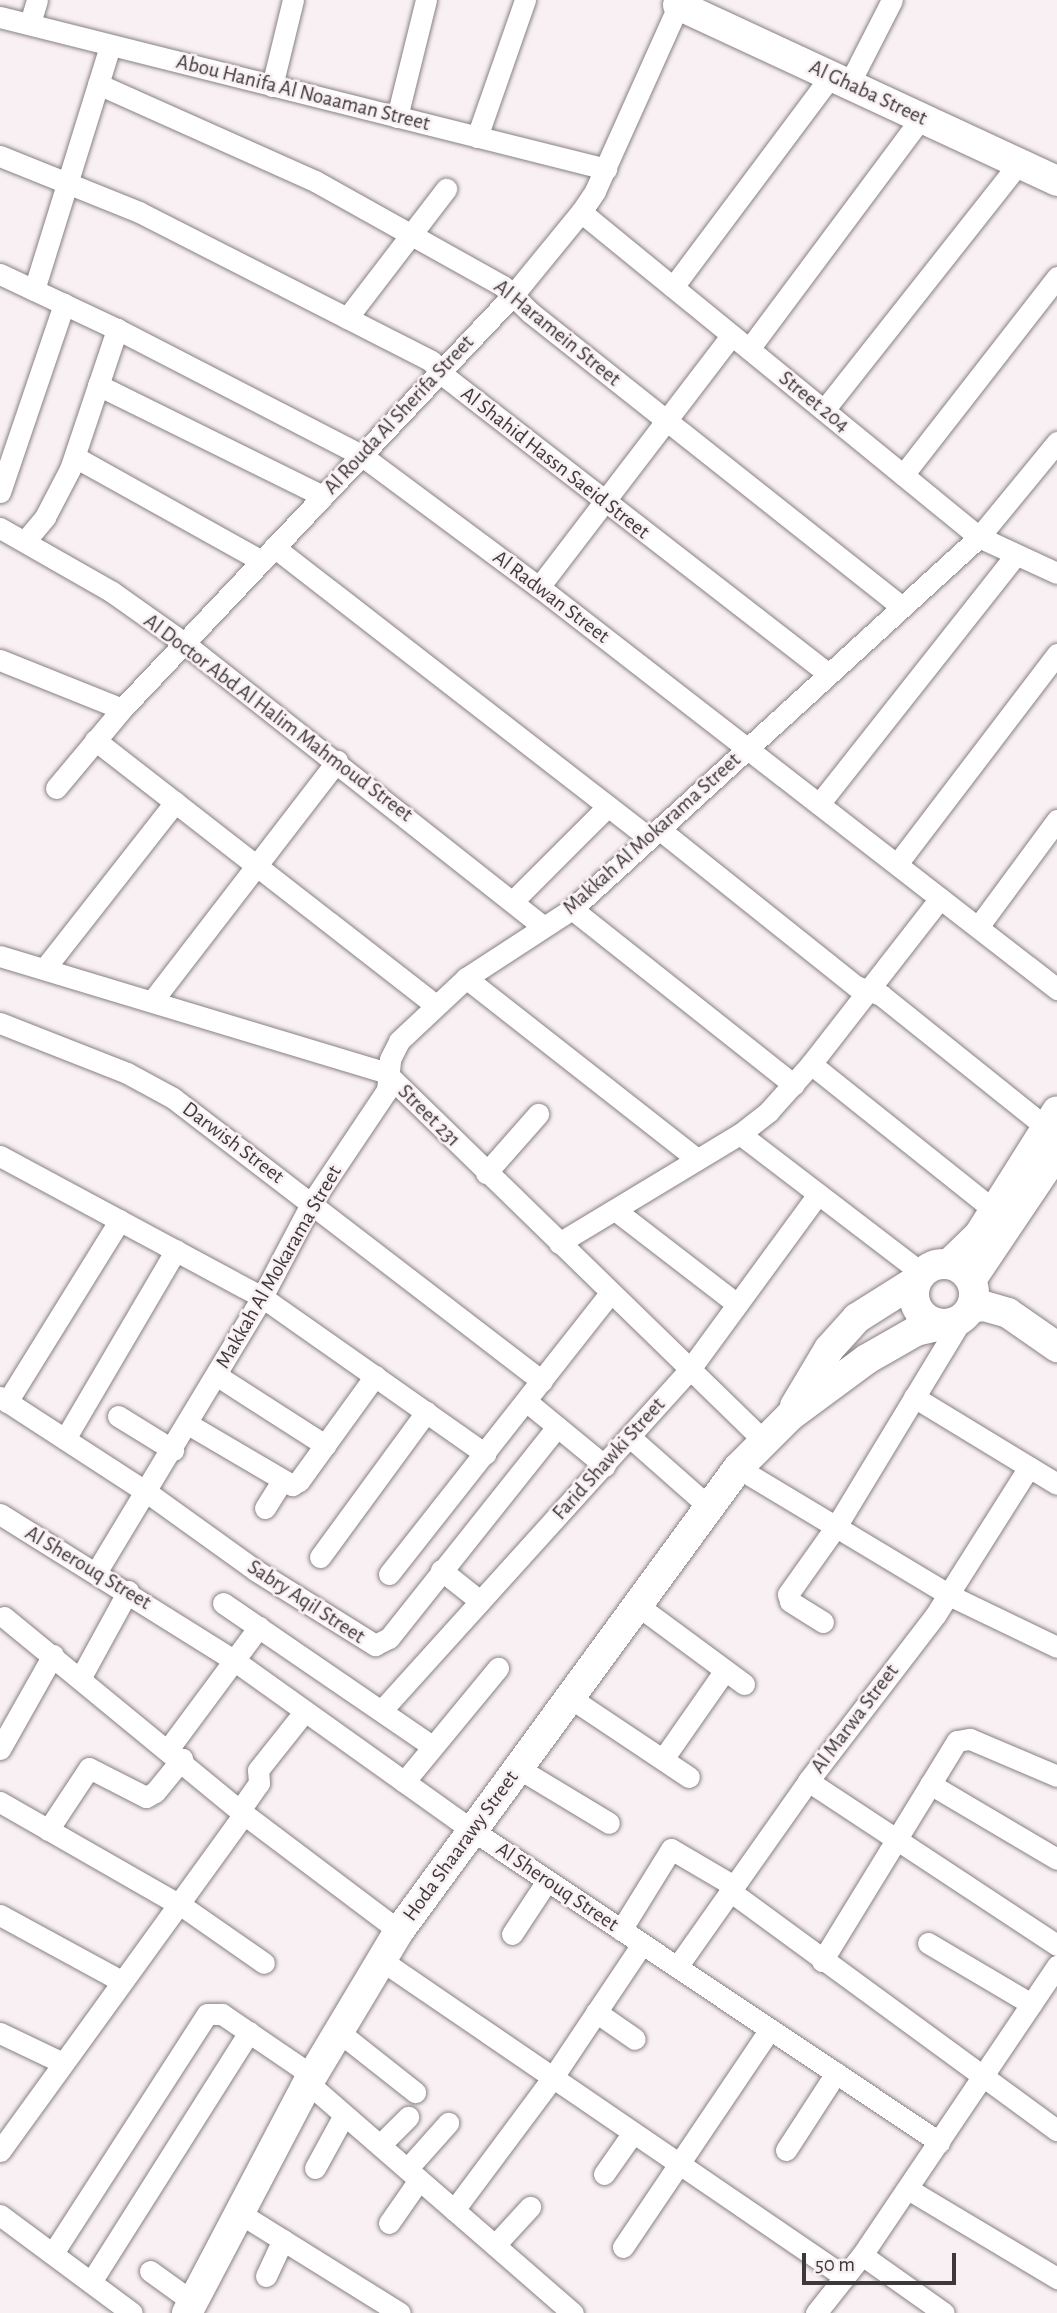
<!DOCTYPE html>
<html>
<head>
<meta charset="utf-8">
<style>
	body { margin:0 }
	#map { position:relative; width:1057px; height:2313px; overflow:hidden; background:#f9f0f4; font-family:"Alegreya Sans",sans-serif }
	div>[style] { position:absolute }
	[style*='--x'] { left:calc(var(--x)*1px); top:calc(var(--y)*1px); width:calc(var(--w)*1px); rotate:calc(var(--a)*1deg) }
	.roads { filter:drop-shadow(0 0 2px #888083) drop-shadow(0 0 2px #888083) }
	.street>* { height:21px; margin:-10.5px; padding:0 10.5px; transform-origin:10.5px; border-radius:10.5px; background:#fff }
	.secondary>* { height:30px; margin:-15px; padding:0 15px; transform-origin:15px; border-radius:15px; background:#fff }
	.secondary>.ring { margin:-15px; padding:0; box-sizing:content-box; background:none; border:30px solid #fff; border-radius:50% }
	span { translate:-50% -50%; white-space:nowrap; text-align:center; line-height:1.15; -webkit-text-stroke:5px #f9f0f4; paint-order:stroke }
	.street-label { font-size:21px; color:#3d393b }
	.scale { position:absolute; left:802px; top:2253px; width:154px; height:32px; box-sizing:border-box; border:4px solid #3d393b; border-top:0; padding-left:9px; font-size:21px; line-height:24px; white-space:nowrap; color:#3d393b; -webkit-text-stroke:5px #f9f0f4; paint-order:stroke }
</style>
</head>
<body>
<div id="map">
	<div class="roads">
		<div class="street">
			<div style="--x:0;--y:17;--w:625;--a:14.08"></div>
			<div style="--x:30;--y:23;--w:24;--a:-73"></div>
			<div style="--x:98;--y:84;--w:238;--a:24.1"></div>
			<div style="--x:315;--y:181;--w:215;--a:29.2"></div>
			<div style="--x:503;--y:286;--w:39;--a:44"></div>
			<div style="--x:531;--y:313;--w:473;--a:38.4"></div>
			<div style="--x:849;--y:84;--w:94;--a:-62.9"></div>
			<div style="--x:272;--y:86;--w:89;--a:-76.3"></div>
			<div style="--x:397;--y:117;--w:121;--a:-76.1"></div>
			<div style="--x:477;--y:137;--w:145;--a:-70.7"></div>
			<div style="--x:0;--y:156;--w:150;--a:21.9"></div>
			<div style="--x:139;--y:212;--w:328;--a:27"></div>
			<div style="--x:431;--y:361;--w:23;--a:47"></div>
			<div style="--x:447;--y:378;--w:483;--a:37.8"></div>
			<div style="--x:581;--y:212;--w:514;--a:39.23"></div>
			<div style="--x:979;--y:537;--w:86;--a:24.8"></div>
			<div style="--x:0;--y:274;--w:129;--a:25.2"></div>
			<div style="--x:117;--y:329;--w:275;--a:27.3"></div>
			<div style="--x:361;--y:455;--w:222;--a:36.6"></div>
			<div style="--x:539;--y:587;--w:656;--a:37.81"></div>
			<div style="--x:673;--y:287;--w:264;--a:-53.2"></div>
			<div style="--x:34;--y:290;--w:256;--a:-72.7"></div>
			<div style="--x:347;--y:318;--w:163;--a:-52.5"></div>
			<div style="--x:749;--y:349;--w:288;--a:-53.3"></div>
			<div style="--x:98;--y:385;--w:251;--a:26.3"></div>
			<div style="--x:824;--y:410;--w:315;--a:-51.7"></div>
			<div style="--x:75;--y:457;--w:214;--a:29.1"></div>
			<div style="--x:903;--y:475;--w:251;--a:-52.1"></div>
			<div style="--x:0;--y:492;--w:199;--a:-71.2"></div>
			<div style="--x:0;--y:528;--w:129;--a:29.7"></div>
			<div style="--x:112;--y:592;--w:88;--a:35.3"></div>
			<div style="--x:184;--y:643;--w:458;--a:38.3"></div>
			<div style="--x:26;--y:540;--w:30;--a:-50"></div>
			<div style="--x:45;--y:517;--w:54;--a:-62.5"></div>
			<div style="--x:70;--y:469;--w:148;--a:-71.4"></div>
			<div style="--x:274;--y:547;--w:475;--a:37.8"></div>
			<div style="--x:539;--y:587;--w:317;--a:-52.6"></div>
			<div style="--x:0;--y:660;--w:131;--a:21.9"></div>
			<div style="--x:95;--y:740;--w:432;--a:37.9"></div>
			<div style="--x:56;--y:788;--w:103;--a:-50.1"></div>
			<div style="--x:122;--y:709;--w:569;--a:-46.64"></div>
			<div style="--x:513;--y:295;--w:107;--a:-50.7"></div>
			<div style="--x:581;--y:212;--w:25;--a:-56"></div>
			<div style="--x:595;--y:191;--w:209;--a:-65.8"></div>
			<div style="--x:819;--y:804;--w:316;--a:-51.7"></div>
			<div style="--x:659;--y:829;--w:252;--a:38.6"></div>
			<div style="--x:856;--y:986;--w:27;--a:20"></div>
			<div style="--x:881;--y:995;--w:213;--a:38.7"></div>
			<div style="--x:897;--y:864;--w:264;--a:-52.7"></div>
			<div style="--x:513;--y:901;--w:134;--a:-45"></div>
			<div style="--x:572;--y:909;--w:283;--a:38.4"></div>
			<div style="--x:978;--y:927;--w:133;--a:-53.6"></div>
			<div style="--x:0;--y:956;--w:402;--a:16.8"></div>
			<div style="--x:385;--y:1072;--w:528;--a:44.23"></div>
			<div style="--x:45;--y:968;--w:211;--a:-51.9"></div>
			<div style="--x:466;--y:978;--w:293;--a:38.1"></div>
			<div style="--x:153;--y:1000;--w:302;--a:-52.4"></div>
			<div style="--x:0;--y:1023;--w:136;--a:21.5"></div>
			<div style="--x:127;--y:1073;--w:52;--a:28.5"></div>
			<div style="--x:173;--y:1098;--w:465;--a:37.5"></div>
			<div style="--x:811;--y:1064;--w:236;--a:38.6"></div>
			<div style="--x:740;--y:1134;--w:229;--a:37.4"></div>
			<div style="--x:0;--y:1156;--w:298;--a:28.3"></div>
			<div style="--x:262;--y:1297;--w:273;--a:35.1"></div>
			<div style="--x:486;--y:1173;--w:79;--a:-48.6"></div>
			<div style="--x:615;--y:1210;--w:154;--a:37.6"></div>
			<div style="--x:559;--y:1243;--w:211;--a:-31.1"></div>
			<div style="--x:740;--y:1134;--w:37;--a:-38"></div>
			<div style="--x:769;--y:1111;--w:63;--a:-48.2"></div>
			<div style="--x:811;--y:1064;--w:210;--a:-52.1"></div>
			<div style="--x:216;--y:1375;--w:130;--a:32.7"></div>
			<div style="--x:0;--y:1397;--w:176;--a:33"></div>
			<div style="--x:148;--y:1493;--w:132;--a:35.7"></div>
			<div style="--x:255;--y:1570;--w:142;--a:32"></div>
			<div style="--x:375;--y:1645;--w:16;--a:-27"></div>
			<div style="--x:389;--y:1638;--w:270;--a:-51.5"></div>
			<div style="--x:914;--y:1397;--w:167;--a:31.3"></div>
			<div style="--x:526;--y:1401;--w:102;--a:39.4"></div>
			<div style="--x:7;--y:1402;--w:214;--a:-58.2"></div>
			<div style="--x:118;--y:1416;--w:65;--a:31.7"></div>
			<div style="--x:188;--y:1424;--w:121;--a:30.4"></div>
			<div style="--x:292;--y:1485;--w:8;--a:-30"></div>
			<div style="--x:299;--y:1481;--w:130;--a:-54.1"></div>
			<div style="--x:630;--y:1437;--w:106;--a:41.5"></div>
			<div style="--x:65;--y:1439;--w:219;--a:-59.6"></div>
			<div style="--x:738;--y:1468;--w:246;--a:31"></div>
			<div style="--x:949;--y:1595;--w:120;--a:25.7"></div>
			<div style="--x:265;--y:1508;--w:31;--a:-58"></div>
			<div style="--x:0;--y:1514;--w:277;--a:32"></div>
			<div style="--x:235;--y:1661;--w:291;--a:35.5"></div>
			<div style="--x:472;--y:1830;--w:562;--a:33.75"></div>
			<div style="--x:320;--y:1557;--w:180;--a:-53.8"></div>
			<div style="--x:441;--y:1570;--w:50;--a:38.5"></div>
			<div style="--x:97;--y:1571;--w:320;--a:-58.9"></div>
			<div style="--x:262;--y:1297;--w:107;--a:-62.2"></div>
			<div style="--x:312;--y:1202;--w:135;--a:-56.2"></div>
			<div style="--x:387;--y:1090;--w:31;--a:-84"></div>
			<div style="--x:390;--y:1059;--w:20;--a:-63"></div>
			<div style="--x:399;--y:1041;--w:92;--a:-43.2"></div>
			<div style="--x:466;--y:978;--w:126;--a:-33.1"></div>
			<div style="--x:572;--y:909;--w:551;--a:-42.43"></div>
			<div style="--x:979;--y:537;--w:123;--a:-50.6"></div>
			<div style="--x:389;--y:1574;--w:357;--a:-51.8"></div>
			<div style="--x:223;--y:1603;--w:253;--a:34.4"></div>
			<div style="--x:637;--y:1605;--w:133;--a:36.4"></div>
			<div style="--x:4;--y:1617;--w:310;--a:39.4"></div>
			<div style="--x:244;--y:1814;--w:194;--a:37"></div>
			<div style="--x:823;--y:1622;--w:39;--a:-148"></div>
			<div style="--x:790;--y:1601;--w:7;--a:-106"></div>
			<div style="--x:788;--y:1594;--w:85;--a:-54.6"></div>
			<div style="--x:837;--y:1525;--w:240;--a:-58.8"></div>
			<div style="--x:81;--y:1677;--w:98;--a:-61.3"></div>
			<div style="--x:569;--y:1697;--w:144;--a:33.7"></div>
			<div style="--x:382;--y:1710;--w:460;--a:-47.9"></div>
			<div style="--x:690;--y:1369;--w:217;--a:-53.8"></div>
			<div style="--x:169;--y:1748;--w:151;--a:-53.4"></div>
			<div style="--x:0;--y:1749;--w:108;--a:-60.6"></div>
			<div style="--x:663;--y:1759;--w:108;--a:-55.1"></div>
			<div style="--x:518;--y:1768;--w:106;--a:31.1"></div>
			<div style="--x:808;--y:1781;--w:298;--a:33.4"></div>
			<div style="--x:404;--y:1782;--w:148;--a:-50.5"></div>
			<div style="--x:930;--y:1784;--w:147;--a:30.6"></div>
			<div style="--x:0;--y:1802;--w:213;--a:29.8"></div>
			<div style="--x:185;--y:1908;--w:96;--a:34.8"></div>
			<div style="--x:240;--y:1810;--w:33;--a:-55"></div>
			<div style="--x:259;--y:1783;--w:13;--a:-94"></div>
			<div style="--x:258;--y:1770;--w:75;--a:-51.5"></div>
			<div style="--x:48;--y:1830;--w:74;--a:-56.5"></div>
			<div style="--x:89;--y:1768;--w:64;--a:27"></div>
			<div style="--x:146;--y:1797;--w:10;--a:-29"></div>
			<div style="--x:155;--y:1792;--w:43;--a:-50.7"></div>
			<div style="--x:730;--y:1891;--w:405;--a:36.2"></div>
			<div style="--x:0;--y:1915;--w:138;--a:28.6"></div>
			<div style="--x:621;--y:1930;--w:95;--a:-58.3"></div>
			<div style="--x:671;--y:1849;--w:73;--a:30.4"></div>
			<div style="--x:512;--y:1934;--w:64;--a:-56.6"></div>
			<div style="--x:928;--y:1943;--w:120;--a:30.6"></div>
			<div style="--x:381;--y:1960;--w:562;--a:34.34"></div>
			<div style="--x:822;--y:1961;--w:258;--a:-58.5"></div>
			<div style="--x:957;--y:1741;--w:13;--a:-9"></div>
			<div style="--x:970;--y:1739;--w:95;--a:23"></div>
			<div style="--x:677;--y:1967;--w:228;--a:-54.8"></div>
			<div style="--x:808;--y:1781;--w:210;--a:-52.5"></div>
			<div style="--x:936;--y:1614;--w:174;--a:-57.7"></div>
			<div style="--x:596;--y:2012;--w:47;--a:34.7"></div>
			<div style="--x:339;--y:2032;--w:97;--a:38.3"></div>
			<div style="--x:0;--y:2033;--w:70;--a:25.5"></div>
			<div style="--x:308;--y:2083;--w:351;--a:41"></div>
			<div style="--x:380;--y:2145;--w:40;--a:-45"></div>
			<div style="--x:786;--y:2150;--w:92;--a:-57"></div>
			<div style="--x:0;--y:2151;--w:416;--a:-54.1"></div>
			<div style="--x:315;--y:2168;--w:60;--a:-61.3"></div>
			<div style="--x:407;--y:2169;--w:62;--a:-48.3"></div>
			<div style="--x:604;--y:2174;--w:49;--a:-55"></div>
			<div style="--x:908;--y:2189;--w:174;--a:30.9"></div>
			<div style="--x:454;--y:2210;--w:162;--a:-53.3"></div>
			<div style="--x:551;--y:2080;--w:164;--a:-56.2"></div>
			<div style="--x:241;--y:2214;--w:187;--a:31.9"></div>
			<div style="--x:0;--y:2215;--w:164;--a:36.6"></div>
			<div style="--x:389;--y:2223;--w:52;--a:-55.1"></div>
			<div style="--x:495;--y:2245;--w:52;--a:-47.4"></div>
			<div style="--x:623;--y:2247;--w:263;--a:-56"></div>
			<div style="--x:53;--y:2253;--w:284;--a:-57.2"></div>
			<div style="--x:207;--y:2014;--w:15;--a:0"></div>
			<div style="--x:222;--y:2014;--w:110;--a:34.3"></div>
			<div style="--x:862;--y:2255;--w:100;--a:35.3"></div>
			<div style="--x:150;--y:2271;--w:53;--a:35.8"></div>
			<div style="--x:266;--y:2276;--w:40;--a:-65"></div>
			<div style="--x:91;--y:2282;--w:296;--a:-57.7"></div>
			<div style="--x:816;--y:2313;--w:74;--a:-51.6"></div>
			<div style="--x:862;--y:2255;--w:349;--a:-56"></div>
		</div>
		<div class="secondary">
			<div style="--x:678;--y:5;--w:418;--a:24.9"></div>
			<div class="ring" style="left:914px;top:1264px;width:30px;height:30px"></div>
			<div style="--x:949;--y:1264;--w:42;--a:-44"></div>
			<div style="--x:979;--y:1235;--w:146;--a:-57.8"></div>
			<div style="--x:971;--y:1280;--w:154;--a:-56.1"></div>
			<div style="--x:971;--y:1308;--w:13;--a:-9"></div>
			<div style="--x:984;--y:1306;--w:25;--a:16"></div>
			<div style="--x:1008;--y:1313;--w:60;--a:34.8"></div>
			<div style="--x:795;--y:1406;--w:66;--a:-59.2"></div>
			<div style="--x:829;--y:1349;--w:42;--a:-47.9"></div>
			<div style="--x:857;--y:1318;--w:71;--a:-32.3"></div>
			<div style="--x:187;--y:2313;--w:260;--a:-62.3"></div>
			<div style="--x:308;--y:2083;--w:177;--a:-59.1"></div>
			<div style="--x:399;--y:1931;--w:574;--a:-53.79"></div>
			<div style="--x:738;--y:1468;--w:74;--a:-45"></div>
			<div style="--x:790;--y:1416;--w:96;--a:-36.5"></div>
			<div style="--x:867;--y:1359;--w:56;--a:-29.7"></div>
			<div style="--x:916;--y:1331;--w:27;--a:-13"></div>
		</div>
	</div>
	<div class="street-label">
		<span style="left:303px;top:93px;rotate:14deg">Abou Hanifa Al Noaaman Street</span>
		<span style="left:868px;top:93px;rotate:25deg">Al Ghaba Street</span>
		<span style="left:557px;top:333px;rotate:39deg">Al Haramein Street</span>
		<span style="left:814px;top:402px;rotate:39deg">Street 204</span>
		<span style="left:399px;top:415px;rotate:-47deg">Al Rouda Al Sherifa Street</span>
		<span style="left:555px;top:463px;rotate:38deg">Al Shahid Hassn Saeid Street</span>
		<span style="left:551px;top:597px;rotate:37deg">Al Radwan Street</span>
		<span style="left:278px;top:718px;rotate:37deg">Al Doctor Abd Al Halim Mahmoud Street</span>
		<span style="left:652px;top:834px;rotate:-42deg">Makkah Al Mokarama Street</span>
		<span style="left:429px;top:1116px;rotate:45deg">Street 231</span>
		<span style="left:233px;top:1143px;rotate:37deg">Darwish Street</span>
		<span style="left:279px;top:1267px;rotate:-60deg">Makkah Al Mokarama Street</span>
		<span style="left:609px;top:1459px;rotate:-48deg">Farid Shawki Street</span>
		<span style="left:88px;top:1568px;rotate:31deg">Al Sherouq Street</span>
		<span style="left:306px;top:1602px;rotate:33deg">Sabry Aqil Street</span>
		<span style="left:855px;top:1719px;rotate:-53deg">Al Marwa Street</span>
		<span style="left:461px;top:1846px;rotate:-54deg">Hoda Shaarawy Street</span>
		<span style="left:557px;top:1887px;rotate:34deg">Al Sherouq Street</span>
	</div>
	<div class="scale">50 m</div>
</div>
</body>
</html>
